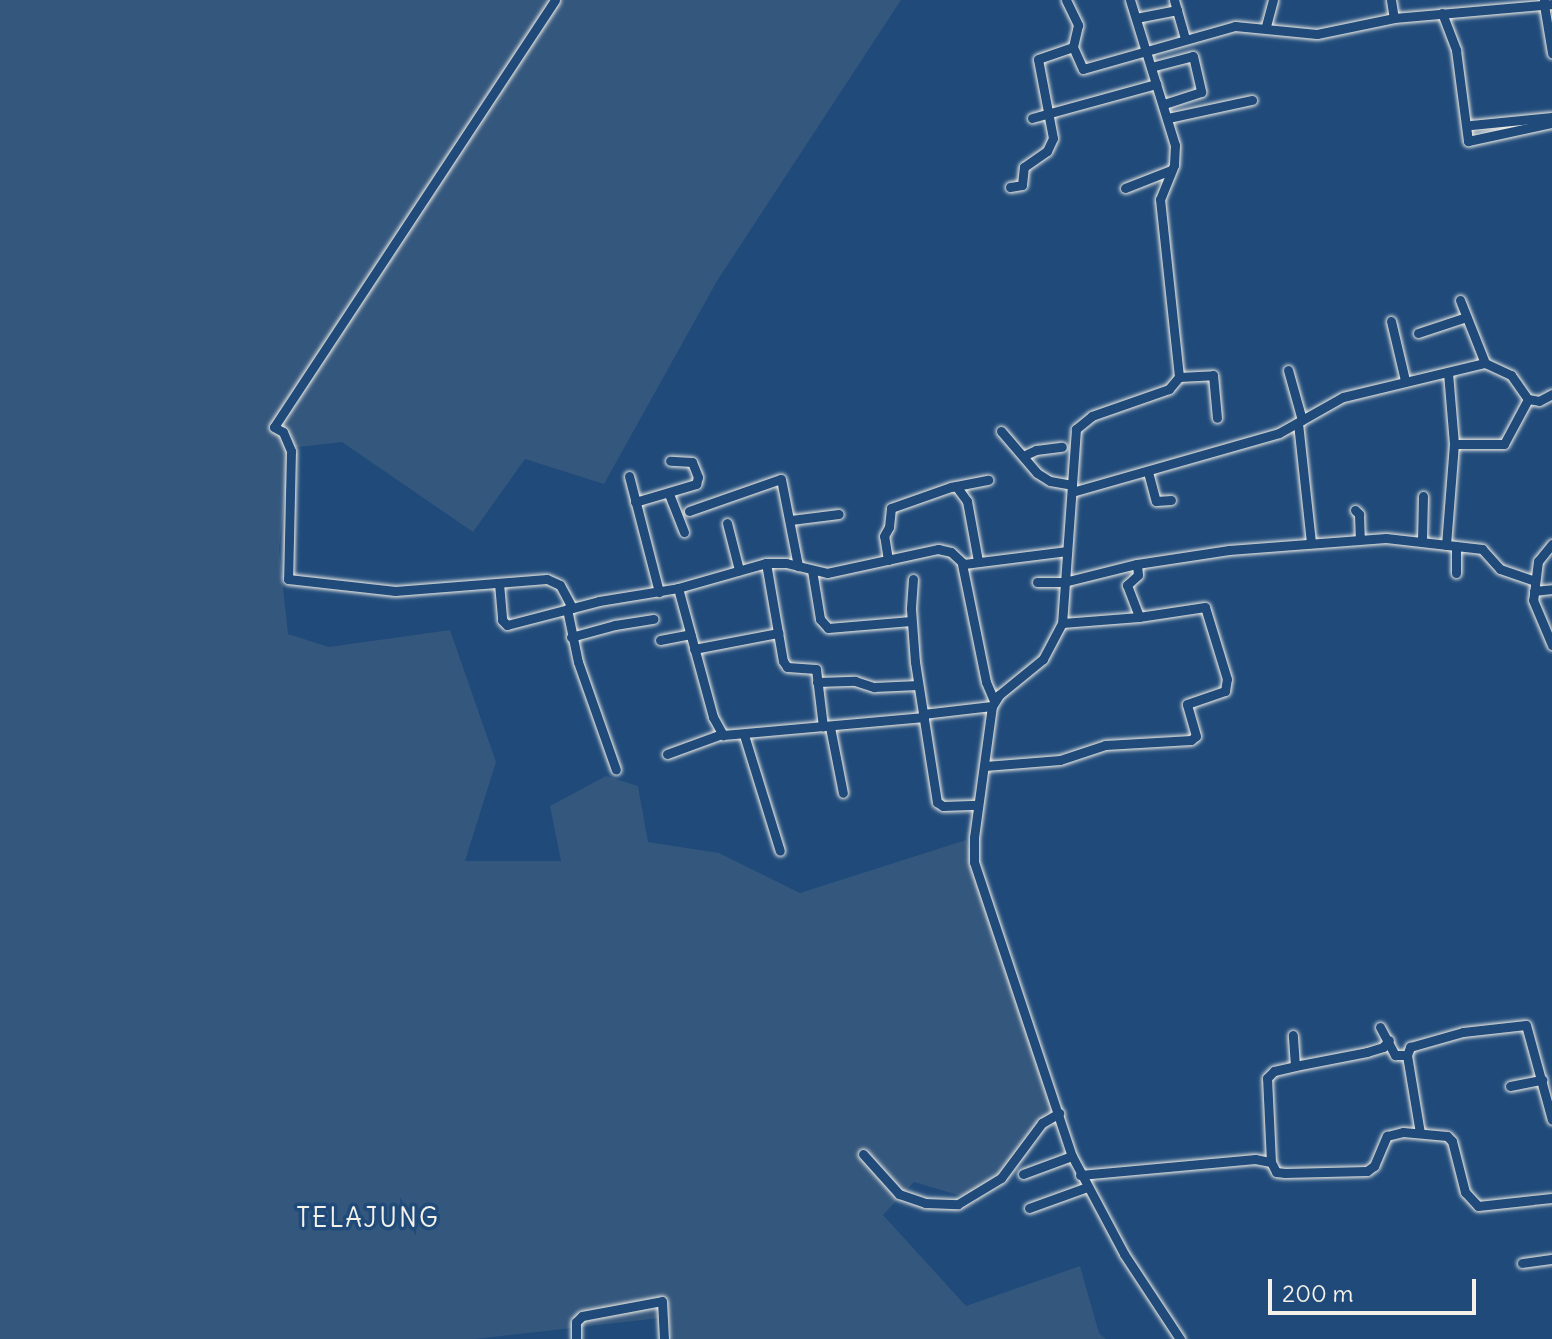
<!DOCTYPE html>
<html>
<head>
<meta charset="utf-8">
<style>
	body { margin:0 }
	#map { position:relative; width:1552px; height:1339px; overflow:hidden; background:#1f4a7a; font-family:Delius,sans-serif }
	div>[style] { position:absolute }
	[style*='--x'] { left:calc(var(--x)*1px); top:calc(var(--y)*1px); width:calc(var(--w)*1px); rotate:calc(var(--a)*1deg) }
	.built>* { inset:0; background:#34577d }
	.roads { filter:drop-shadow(0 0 2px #f4f1e8) drop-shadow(0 0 2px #f4f1e8) }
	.minor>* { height:9px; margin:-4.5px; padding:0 4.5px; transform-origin:4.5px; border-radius:4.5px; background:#1f4a7a }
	span { translate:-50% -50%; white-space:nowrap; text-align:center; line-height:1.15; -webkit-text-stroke:7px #1f4a7a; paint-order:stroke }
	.quarter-label { font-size:26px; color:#f4f1e8; letter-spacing:2px }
	.scale { position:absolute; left:1268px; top:1279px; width:208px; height:36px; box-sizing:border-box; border:4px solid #f4f1e8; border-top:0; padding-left:10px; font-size:24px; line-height:28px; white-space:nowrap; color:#f4f1e8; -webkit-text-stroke:6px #1f4a7a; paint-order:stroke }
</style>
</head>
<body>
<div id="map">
	<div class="built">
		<div style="clip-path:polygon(0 0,901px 0,717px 281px,604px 484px,525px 459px,473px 532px,342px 442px,290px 448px,279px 549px,288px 634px,329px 647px,450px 630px,496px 762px,465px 861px,561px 861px,550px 806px,606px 776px,638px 786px,648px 842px,719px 853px,800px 893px,966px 840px,1057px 1106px,1010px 1165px,968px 1198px,914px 1182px,883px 1215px,966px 1306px,1080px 1266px,1099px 1333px,1106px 1339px,672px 1339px,669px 1317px,475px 1339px,0 1339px)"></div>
	</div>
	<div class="roads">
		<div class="minor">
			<div style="--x:555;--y:0;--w:511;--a:123.35"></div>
			<div style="--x:274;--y:427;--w:10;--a:29"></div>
			<div style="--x:283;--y:432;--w:21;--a:67"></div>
			<div style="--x:291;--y:451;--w:128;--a:91.3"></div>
			<div style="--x:288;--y:579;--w:108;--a:6.4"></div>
			<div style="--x:395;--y:591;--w:152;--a:-4.5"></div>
			<div style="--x:547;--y:579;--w:14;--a:25"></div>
			<div style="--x:560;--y:585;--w:26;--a:62"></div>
			<div style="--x:1066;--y:0;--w:28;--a:64"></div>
			<div style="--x:1078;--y:25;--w:23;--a:103"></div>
			<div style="--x:1073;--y:47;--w:24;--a:66"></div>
			<div style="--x:1083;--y:69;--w:158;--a:-15.8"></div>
			<div style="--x:1235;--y:26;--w:82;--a:5.6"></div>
			<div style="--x:1317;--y:34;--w:79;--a:-11.7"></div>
			<div style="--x:1394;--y:18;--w:151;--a:-5"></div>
			<div style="--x:1544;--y:5;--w:5;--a:-90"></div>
			<div style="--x:1130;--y:0;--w:152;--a:72.8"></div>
			<div style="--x:1175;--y:145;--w:20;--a:93"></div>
			<div style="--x:1174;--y:165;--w:37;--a:112"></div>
			<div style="--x:1160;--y:199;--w:179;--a:83.9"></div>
			<div style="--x:1179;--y:377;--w:16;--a:130"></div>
			<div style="--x:1169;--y:389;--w:82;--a:160.7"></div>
			<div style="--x:1092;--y:416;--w:21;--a:141"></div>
			<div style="--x:1076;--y:429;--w:195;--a:94.1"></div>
			<div style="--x:1062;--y:623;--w:41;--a:117.8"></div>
			<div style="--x:1043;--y:659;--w:57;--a:140.7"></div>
			<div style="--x:999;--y:695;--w:13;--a:122"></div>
			<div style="--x:992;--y:706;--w:133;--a:97.8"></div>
			<div style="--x:974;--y:838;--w:24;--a:90"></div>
			<div style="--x:974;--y:862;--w:310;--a:71.6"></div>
			<div style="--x:1072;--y:1156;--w:111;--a:62"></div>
			<div style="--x:1124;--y:1254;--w:102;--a:56.6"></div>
			<div style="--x:1174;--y:0;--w:40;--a:74"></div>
			<div style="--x:1391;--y:0;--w:18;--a:81"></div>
			<div style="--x:1552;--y:4;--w:8;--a:173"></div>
			<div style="--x:1544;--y:5;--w:49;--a:80.5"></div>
			<div style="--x:1442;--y:13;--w:40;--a:69"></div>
			<div style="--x:1456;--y:50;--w:92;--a:82.5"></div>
			<div style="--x:1468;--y:141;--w:86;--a:-12.1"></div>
			<div style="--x:1136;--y:18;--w:42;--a:-11"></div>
			<div style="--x:1266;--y:26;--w:27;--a:-75"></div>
			<div style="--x:1151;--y:67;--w:43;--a:-14.7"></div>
			<div style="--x:1193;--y:56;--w:37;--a:77"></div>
			<div style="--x:1201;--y:92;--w:40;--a:162"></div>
			<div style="--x:1032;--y:118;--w:129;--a:-15.3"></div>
			<div style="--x:1168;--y:118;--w:86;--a:-12.1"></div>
			<div style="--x:1471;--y:125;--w:81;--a:-5.6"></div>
			<div style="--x:1010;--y:187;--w:12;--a:-9"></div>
			<div style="--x:1022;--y:185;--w:18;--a:-84"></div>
			<div style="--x:1024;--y:167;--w:28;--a:-35"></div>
			<div style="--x:1047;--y:151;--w:14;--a:-65"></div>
			<div style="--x:1053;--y:138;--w:80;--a:-100.8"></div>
			<div style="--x:1038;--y:59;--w:37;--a:-19"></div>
			<div style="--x:1125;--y:188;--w:49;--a:-21.4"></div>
			<div style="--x:1460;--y:300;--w:68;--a:68.4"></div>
			<div style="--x:1485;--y:363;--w:29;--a:25"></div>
			<div style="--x:1511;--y:375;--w:29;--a:55"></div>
			<div style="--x:1391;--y:321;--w:61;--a:76.7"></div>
			<div style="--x:1418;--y:333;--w:51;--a:-18.4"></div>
			<div style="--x:1288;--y:370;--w:52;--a:74.4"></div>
			<div style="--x:1179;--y:377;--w:34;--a:-3"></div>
			<div style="--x:1213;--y:375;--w:43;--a:84.7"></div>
			<div style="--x:1298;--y:423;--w:121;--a:83.8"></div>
			<div style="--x:1001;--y:431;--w:55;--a:49.4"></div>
			<div style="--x:1037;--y:473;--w:15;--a:32"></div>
			<div style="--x:1050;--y:481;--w:22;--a:10"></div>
			<div style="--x:1454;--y:444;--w:50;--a:0"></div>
			<div style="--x:1504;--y:444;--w:51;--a:-61.9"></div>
			<div style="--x:1528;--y:399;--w:11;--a:10"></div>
			<div style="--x:1539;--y:401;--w:15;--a:-28"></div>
			<div style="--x:1023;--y:456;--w:14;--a:-25"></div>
			<div style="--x:1036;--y:450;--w:26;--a:-7"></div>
			<div style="--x:1148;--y:472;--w:30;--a:75"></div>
			<div style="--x:1156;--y:501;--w:15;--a:-4"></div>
			<div style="--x:629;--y:476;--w:120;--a:75.5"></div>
			<div style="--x:956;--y:486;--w:19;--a:54"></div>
			<div style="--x:967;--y:501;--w:61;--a:79.6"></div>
			<div style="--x:1072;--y:492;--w:215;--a:-15.9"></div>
			<div style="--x:1279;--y:433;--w:73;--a:-29.4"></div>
			<div style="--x:1343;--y:397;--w:146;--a:-13.5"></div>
			<div style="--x:669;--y:494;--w:41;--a:68.5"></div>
			<div style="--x:635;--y:502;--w:64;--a:-16.4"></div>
			<div style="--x:696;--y:484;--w:7;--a:-74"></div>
			<div style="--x:698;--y:477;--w:16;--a:-112"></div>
			<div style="--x:692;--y:462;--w:22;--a:-177"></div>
			<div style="--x:1355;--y:510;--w:6;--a:45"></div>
			<div style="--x:1359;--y:514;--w:25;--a:88"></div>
			<div style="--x:689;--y:511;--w:97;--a:-19.2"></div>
			<div style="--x:781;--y:479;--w:89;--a:78.9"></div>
			<div style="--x:791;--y:520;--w:48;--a:-7.1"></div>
			<div style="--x:727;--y:523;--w:49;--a:75.7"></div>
			<div style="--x:1422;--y:540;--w:44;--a:-88.7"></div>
			<div style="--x:1552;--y:544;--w:22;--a:129"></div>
			<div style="--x:1538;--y:561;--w:39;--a:97"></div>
			<div style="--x:1533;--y:600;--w:49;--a:67.1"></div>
			<div style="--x:1446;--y:545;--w:101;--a:-85.5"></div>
			<div style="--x:1454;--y:444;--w:72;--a:-94.8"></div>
			<div style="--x:1456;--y:546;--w:27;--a:90"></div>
			<div style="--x:888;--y:560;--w:24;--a:-99"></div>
			<div style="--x:884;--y:536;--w:10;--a:-61"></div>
			<div style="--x:889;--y:527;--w:19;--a:-84"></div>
			<div style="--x:891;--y:508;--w:64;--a:-19.3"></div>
			<div style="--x:951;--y:487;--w:38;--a:-11"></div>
			<div style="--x:766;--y:563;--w:99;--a:80.2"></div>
			<div style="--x:783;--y:661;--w:7;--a:56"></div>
			<div style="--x:787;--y:667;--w:29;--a:4"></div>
			<div style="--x:816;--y:669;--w:58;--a:83.1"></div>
			<div style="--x:962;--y:564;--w:120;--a:78.5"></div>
			<div style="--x:986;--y:682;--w:21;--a:67"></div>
			<div style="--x:1137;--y:564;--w:11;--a:85"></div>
			<div style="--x:1138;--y:575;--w:15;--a:138"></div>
			<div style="--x:1127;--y:585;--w:34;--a:69"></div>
			<div style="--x:812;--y:570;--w:50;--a:80.7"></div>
			<div style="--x:820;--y:619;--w:12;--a:48"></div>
			<div style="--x:828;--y:628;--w:83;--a:-4.8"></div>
			<div style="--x:913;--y:579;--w:30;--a:94"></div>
			<div style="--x:911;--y:609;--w:53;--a:85.7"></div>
			<div style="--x:915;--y:662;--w:142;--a:81.1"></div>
			<div style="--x:937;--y:802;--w:7;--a:34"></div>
			<div style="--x:943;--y:806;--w:35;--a:-2"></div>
			<div style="--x:1037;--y:582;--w:27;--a:0"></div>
			<div style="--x:1064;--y:582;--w:75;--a:-13.9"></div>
			<div style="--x:1137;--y:564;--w:93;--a:-8.7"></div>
			<div style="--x:1229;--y:550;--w:157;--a:-4.4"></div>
			<div style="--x:1386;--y:538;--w:97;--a:6.5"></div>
			<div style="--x:1482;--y:549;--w:27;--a:48"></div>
			<div style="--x:1500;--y:569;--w:37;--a:19"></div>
			<div style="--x:499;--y:583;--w:37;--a:85"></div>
			<div style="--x:502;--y:620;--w:7;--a:45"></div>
			<div style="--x:507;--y:625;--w:95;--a:-14.6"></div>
			<div style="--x:599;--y:601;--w:80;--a:-9.3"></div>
			<div style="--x:678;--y:588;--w:91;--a:-15.9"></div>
			<div style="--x:766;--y:563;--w:20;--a:0"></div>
			<div style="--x:786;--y:563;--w:42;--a:13.7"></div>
			<div style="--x:827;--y:573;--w:114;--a:-12.2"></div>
			<div style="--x:938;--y:549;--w:13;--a:13"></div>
			<div style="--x:951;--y:552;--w:18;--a:43"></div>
			<div style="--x:964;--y:564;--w:104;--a:-7.2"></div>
			<div style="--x:678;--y:588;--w:134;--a:74.8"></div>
			<div style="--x:713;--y:717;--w:21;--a:61"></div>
			<div style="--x:723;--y:735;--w:202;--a:-5.1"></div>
			<div style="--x:1534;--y:591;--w:18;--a:-6"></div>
			<div style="--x:567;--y:609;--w:54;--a:78.3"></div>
			<div style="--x:578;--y:662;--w:114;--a:70.6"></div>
			<div style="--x:571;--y:637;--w:46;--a:-15.3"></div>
			<div style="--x:615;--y:625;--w:39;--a:-9"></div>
			<div style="--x:660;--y:640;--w:31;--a:-11"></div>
			<div style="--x:694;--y:649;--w:86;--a:-10.8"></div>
			<div style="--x:817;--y:682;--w:38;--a:-2"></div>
			<div style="--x:855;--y:681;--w:20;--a:18"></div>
			<div style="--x:874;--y:687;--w:44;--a:-2.6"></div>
			<div style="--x:923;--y:714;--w:69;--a:-6.6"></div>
			<div style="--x:830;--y:727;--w:67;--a:78.9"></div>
			<div style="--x:744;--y:735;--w:121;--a:72.8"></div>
			<div style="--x:667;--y:754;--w:59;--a:-20"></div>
			<div style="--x:985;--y:766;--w:75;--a:-4.6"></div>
			<div style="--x:1060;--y:760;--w:47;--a:-18.4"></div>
			<div style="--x:1105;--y:745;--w:86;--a:-3.3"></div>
			<div style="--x:1191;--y:740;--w:6;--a:-39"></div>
			<div style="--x:1196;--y:736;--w:33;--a:-106"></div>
			<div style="--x:1187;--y:704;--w:40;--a:-18.9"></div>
			<div style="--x:1225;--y:691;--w:12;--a:-81"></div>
			<div style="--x:1227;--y:679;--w:75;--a:-107"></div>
			<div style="--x:1205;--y:607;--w:67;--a:171.4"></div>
			<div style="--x:1139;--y:617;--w:77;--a:175.5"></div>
			<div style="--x:1380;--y:1027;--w:32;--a:62"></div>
			<div style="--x:1395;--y:1055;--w:12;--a:0"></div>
			<div style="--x:1295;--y:1066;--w:73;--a:-11"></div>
			<div style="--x:1367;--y:1052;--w:17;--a:-17"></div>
			<div style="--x:1383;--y:1047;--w:9;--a:-49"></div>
			<div style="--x:1510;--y:1086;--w:33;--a:-11"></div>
			<div style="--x:1420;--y:1133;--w:79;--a:-99.5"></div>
			<div style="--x:1407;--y:1055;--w:9;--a:-69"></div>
			<div style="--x:1410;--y:1047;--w:55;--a:-15.8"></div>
			<div style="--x:1463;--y:1032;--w:63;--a:-6.3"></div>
			<div style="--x:1526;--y:1025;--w:98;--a:74.7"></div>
			<div style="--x:863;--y:1154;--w:54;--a:48"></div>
			<div style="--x:899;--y:1194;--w:28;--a:19"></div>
			<div style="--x:925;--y:1203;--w:33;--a:2"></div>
			<div style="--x:958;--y:1204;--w:50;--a:-31.2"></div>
			<div style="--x:1001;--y:1178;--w:69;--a:-53.3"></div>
			<div style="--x:1042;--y:1123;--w:20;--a:-30"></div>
			<div style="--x:1271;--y:1162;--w:84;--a:-92.7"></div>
			<div style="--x:1267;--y:1078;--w:10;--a:-45"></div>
			<div style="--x:1274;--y:1071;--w:22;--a:-13"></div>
			<div style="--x:1295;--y:1066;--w:31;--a:-94"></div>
			<div style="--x:1023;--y:1174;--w:52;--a:-20.2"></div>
			<div style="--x:1080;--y:1175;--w:176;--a:-5.2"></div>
			<div style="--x:1255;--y:1159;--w:16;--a:11"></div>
			<div style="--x:1271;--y:1162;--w:11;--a:63"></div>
			<div style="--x:1276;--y:1172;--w:9;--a:6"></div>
			<div style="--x:1285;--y:1173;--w:82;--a:-1.4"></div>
			<div style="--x:1367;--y:1171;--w:9;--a:-36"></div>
			<div style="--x:1374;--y:1166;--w:33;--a:-67"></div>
			<div style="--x:1387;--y:1136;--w:16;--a:-14"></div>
			<div style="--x:1403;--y:1132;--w:44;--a:5.2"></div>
			<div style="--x:1447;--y:1136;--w:7;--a:45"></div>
			<div style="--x:1452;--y:1141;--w:53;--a:75.7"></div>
			<div style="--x:1465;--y:1192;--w:19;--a:47"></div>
			<div style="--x:1478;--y:1206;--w:74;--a:-6.2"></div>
			<div style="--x:1029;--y:1208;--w:62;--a:-19.9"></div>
			<div style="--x:1522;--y:1263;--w:30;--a:-8"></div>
			<div style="--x:576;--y:1339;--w:17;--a:-90"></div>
			<div style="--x:576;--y:1322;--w:8;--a:-45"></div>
			<div style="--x:582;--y:1316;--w:81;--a:-10.6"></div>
			<div style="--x:662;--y:1301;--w:38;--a:87"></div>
		</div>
	</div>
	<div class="quarter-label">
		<span style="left:368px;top:1218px">TELAJUNG</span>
	</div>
	<div class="scale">200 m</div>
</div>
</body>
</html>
